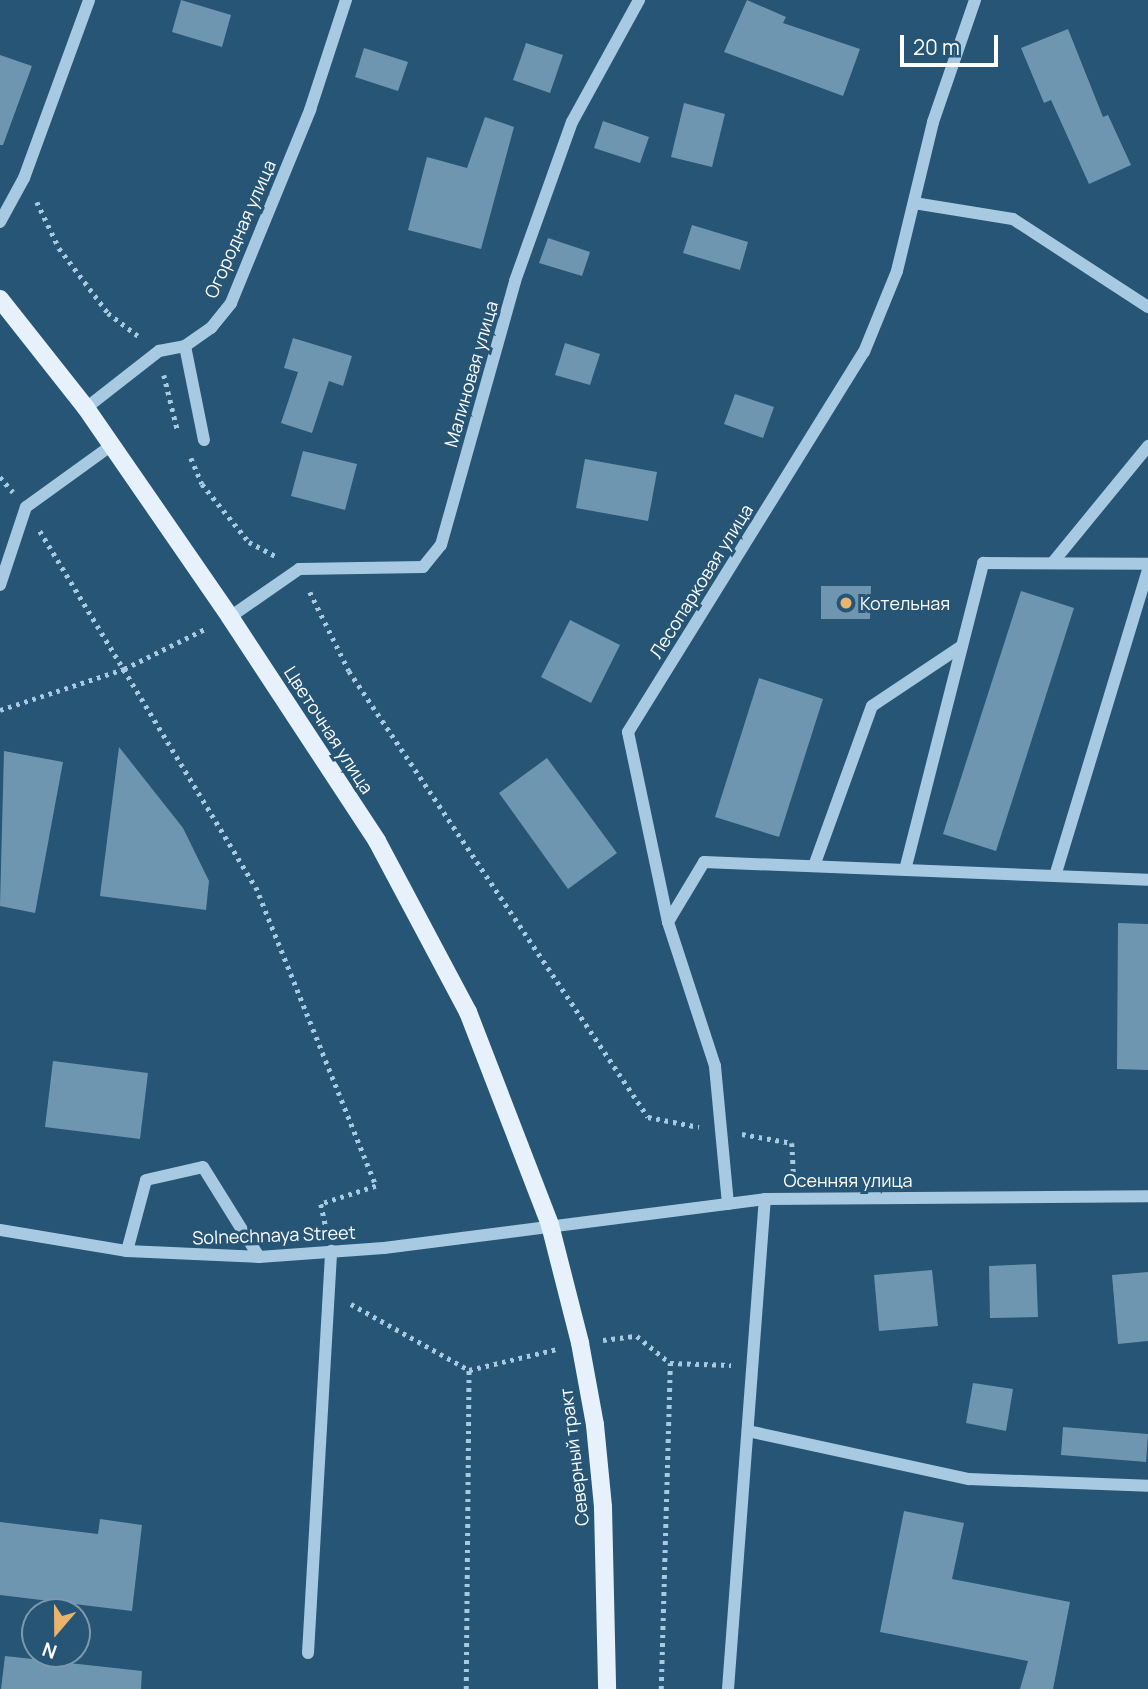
<!DOCTYPE html>
<html>
<head>
<meta charset="utf-8">
<style>
	body { margin:0 }
	#map { position:relative; width:1148px; height:1689px; overflow:hidden; background:#265576; font-family:Manrope,sans-serif }
	div>[style] { position:absolute }
	[style*='--x'] { left:calc(var(--x)*1px); top:calc(var(--y)*1px); width:calc(var(--w)*1px); rotate:calc(var(--a)*1deg) }
	.building>* { inset:0; background:#6f96b1 }
	.path>* { height:4.5px; margin-top:-2.25px; transform-origin:0; background:repeating-linear-gradient(90deg,#a7cae2 0 3.5px,transparent 0 8.5px) }
	.minor>* { height:12px; margin:-6px; padding:0 6px; transform-origin:6px; border-radius:6px; background:#a7cae2 }
	.major>* { height:18px; margin:-9px; padding:0 9px; transform-origin:9px; border-radius:9px; background:#e6f1fb }
	.dots>* { width:19px; height:19px; translate:-50% -50%; box-sizing:border-box; border:4px solid #265576; border-radius:50% }
	span { translate:-50% -50%; white-space:nowrap; text-align:center; line-height:1.15; -webkit-text-stroke:6px #265576; paint-order:stroke }
	.street-label { font-size:18px; color:#fff }
	.poi-label { font-size:18px; color:#fff }
	.left { translate:0 -50%; text-align:left }
	.north { position:absolute; left:21px; top:1598px; width:70px; height:70px; box-sizing:border-box; background:#265576; border:2px solid #7d99ad; border-radius:50%; rotate:200deg; font-size:19px; font-weight:700; line-height:28px; text-align:center; color:#fff }
	.north::after { content:''; display:block; margin:auto; width:24px; height:32px; background:#eab46d; clip-path:polygon(50% 0,100% 100%,50% 72%,0 100%) }
	.scale { position:absolute; left:900px; top:35px; width:98px; height:32px; box-sizing:border-box; border:4px solid #fff; border-top:0; padding-left:9px; font-size:21px; line-height:24px; white-space:nowrap; color:#fff; -webkit-text-stroke:5px #265576; paint-order:stroke }
</style>
</head>
<body>
<div id="map">
	<div class="building">
		<div style="clip-path:polygon(181px 0,231px 15px,222px 47px,172px 32px)"></div>
		<div style="clip-path:polygon(747px 0,786px 17px,783px 23px,860px 49px,843px 96px,724px 52px)"></div>
		<div style="clip-path:polygon(1068px 29px,1103px 117px,1108px 115px,1131px 165px,1089px 184px,1051px 100px,1044px 103px,1021px 48px)"></div>
		<div style="clip-path:polygon(526px 43px,563px 55px,550px 93px,513px 80px)"></div>
		<div style="clip-path:polygon(364px 48px,408px 62px,398px 91px,355px 77px)"></div>
		<div style="clip-path:polygon(0 55px,32px 66px,3px 145px,0 145px)"></div>
		<div style="clip-path:polygon(684px 103px,725px 114px,712px 167px,671px 157px)"></div>
		<div style="clip-path:polygon(485px 117px,514px 127px,481px 249px,408px 230px,427px 157px,467px 168px)"></div>
		<div style="clip-path:polygon(603px 121px,649px 137px,640px 163px,594px 148px)"></div>
		<div style="clip-path:polygon(692px 225px,748px 242px,740px 270px,683px 253px)"></div>
		<div style="clip-path:polygon(548px 238px,590px 252px,582px 276px,539px 263px)"></div>
		<div style="clip-path:polygon(293px 338px,352px 356px,343px 386px,329px 381px,312px 433px,281px 423px,298px 372px,284px 368px)"></div>
		<div style="clip-path:polygon(565px 343px,600px 354px,590px 385px,555px 375px)"></div>
		<div style="clip-path:polygon(735px 394px,774px 407px,763px 438px,724px 424px)"></div>
		<div style="clip-path:polygon(303px 451px,357px 464px,345px 510px,291px 496px)"></div>
		<div style="clip-path:polygon(585px 459px,657px 472px,648px 521px,576px 508px)"></div>
		<div style="clip-path:polygon(821px 586px,871px 586px,870px 619px,821px 619px)"></div>
		<div style="clip-path:polygon(1021px 591px,1074px 608px,996px 851px,943px 834px)"></div>
		<div style="clip-path:polygon(570px 620px,620px 645px,591px 703px,541px 677px)"></div>
		<div style="clip-path:polygon(759px 678px,823px 699px,779px 837px,715px 817px)"></div>
		<div style="clip-path:polygon(119px 747px,183px 828px,209px 881px,206px 910px,100px 896px)"></div>
		<div style="clip-path:polygon(4px 751px,63px 762px,35px 913px,0 906px)"></div>
		<div style="clip-path:polygon(547px 758px,617px 853px,568px 889px,499px 793px)"></div>
		<div style="clip-path:polygon(1118px 923px,1148px 924px,1148px 1070px,1117px 1069px)"></div>
		<div style="clip-path:polygon(53px 1061px,148px 1073px,140px 1139px,45px 1127px)"></div>
		<div style="clip-path:polygon(1036px 1264px,1038px 1317px,990px 1318px,989px 1266px)"></div>
		<div style="clip-path:polygon(932px 1270px,938px 1326px,879px 1331px,874px 1275px)"></div>
		<div style="clip-path:polygon(1148px 1272px,1148px 1341px,1118px 1344px,1112px 1275px)"></div>
		<div style="clip-path:polygon(973px 1383px,1013px 1389px,1006px 1431px,966px 1423px)"></div>
		<div style="clip-path:polygon(1063px 1427px,1148px 1434px,1146px 1462px,1061px 1455px)"></div>
		<div style="clip-path:polygon(904px 1511px,964px 1523px,952px 1579px,1070px 1602px,1053px 1689px,1020px 1689px,1028px 1661px,880px 1632px)"></div>
		<div style="clip-path:polygon(100px 1519px,142px 1525px,132px 1611px,0 1595px,0 1522px,98px 1534px)"></div>
		<div style="clip-path:polygon(5px 1656px,142px 1671px,141px 1689px,1px 1689px)"></div>
	</div>
	<div class="path">
		<div style="--x:37;--y:202;--w:51;--a:64.4"></div>
		<div style="--x:59;--y:248;--w:81;--a:53"></div>
		<div style="--x:108;--y:313;--w:41;--a:37.1"></div>
		<div style="--x:164;--y:375;--w:55;--a:76.2"></div>
		<div style="--x:191;--y:458;--w:28;--a:67"></div>
		<div style="--x:202;--y:484;--w:75;--a:51"></div>
		<div style="--x:249;--y:542;--w:32;--a:28"></div>
		<div style="--x:0;--y:477;--w:20;--a:49"></div>
		<div style="--x:40;--y:531;--w:416;--a:58.8"></div>
		<div style="--x:256;--y:887;--w:322;--a:68.1"></div>
		<div style="--x:376;--y:1186;--w:58;--a:161.9"></div>
		<div style="--x:321;--y:1204;--w:29;--a:78"></div>
		<div style="--x:310;--y:592;--w:88;--a:63.7"></div>
		<div style="--x:349;--y:671;--w:537;--a:56.16"></div>
		<div style="--x:648;--y:1117;--w:52;--a:11.1"></div>
		<div style="--x:0;--y:710;--w:131;--a:-18.3"></div>
		<div style="--x:124;--y:669;--w:93;--a:-26.3"></div>
		<div style="--x:742;--y:1134;--w:51;--a:10.2"></div>
		<div style="--x:792;--y:1143;--w:35;--a:87"></div>
		<div style="--x:351;--y:1304;--w:135;--a:29.2"></div>
		<div style="--x:603;--y:1340;--w:34;--a:-7"></div>
		<div style="--x:637;--y:1336;--w:43;--a:39.3"></div>
		<div style="--x:670;--y:1363;--w:61;--a:1.9"></div>
		<div style="--x:466;--y:1689;--w:319;--a:-89.5"></div>
		<div style="--x:469;--y:1370;--w:90;--a:-13.4"></div>
		<div style="--x:661;--y:1689;--w:326;--a:-88.4"></div>
	</div>
	<div class="minor">
		<div style="--x:914;--y:203;--w:100;--a:9.2"></div>
		<div style="--x:1013;--y:219;--w:161;--a:33.1"></div>
		<div style="--x:0;--y:222;--w:50;--a:-61.4"></div>
		<div style="--x:24;--y:178;--w:189;--a:-69.9"></div>
		<div style="--x:185;--y:346;--w:96;--a:78.6"></div>
		<div style="--x:86;--y:408;--w:93;--a:-38"></div>
		<div style="--x:159;--y:351;--w:26;--a:-11"></div>
		<div style="--x:185;--y:346;--w:32;--a:-35"></div>
		<div style="--x:211;--y:328;--w:32;--a:-51"></div>
		<div style="--x:231;--y:303;--w:209;--a:-67.7"></div>
		<div style="--x:310;--y:110;--w:116;--a:-71.9"></div>
		<div style="--x:1054;--y:561;--w:149;--a:-50.7"></div>
		<div style="--x:0;--y:585;--w:82;--a:-71.6"></div>
		<div style="--x:26;--y:507;--w:106;--a:-35.8"></div>
		<div style="--x:230;--y:617;--w:84;--a:-34.8"></div>
		<div style="--x:299;--y:569;--w:124;--a:-0.9"></div>
		<div style="--x:423;--y:567;--w:28;--a:-51"></div>
		<div style="--x:441;--y:545;--w:274;--a:-74.3"></div>
		<div style="--x:515;--y:281;--w:169;--a:-70.3"></div>
		<div style="--x:572;--y:122;--w:139;--a:-61.2"></div>
		<div style="--x:814;--y:866;--w:170;--a:-70.1"></div>
		<div style="--x:872;--y:706;--w:108;--a:-33.7"></div>
		<div style="--x:905;--y:870;--w:317;--a:-75.7"></div>
		<div style="--x:983;--y:563;--w:165;--a:0.3"></div>
		<div style="--x:1055;--y:876;--w:320;--a:-73.1"></div>
		<div style="--x:668;--y:922;--w:70;--a:-59"></div>
		<div style="--x:704;--y:862;--w:444;--a:2.3"></div>
		<div style="--x:728;--y:1204;--w:139;--a:-95.4"></div>
		<div style="--x:715;--y:1066;--w:151;--a:-108.1"></div>
		<div style="--x:668;--y:922;--w:194;--a:-101.9"></div>
		<div style="--x:628;--y:732;--w:447;--a:-58.2"></div>
		<div style="--x:864;--y:352;--w:87;--a:-67.8"></div>
		<div style="--x:897;--y:271;--w:153;--a:-76.4"></div>
		<div style="--x:933;--y:122;--w:129;--a:-71"></div>
		<div style="--x:0;--y:1230;--w:129;--a:9.4"></div>
		<div style="--x:127;--y:1251;--w:132;--a:2.6"></div>
		<div style="--x:259;--y:1257;--w:125;--a:-4.1"></div>
		<div style="--x:384;--y:1248;--w:384;--a:-7.3"></div>
		<div style="--x:765;--y:1199;--w:383;--a:-0.4"></div>
		<div style="--x:127;--y:1251;--w:73;--a:-75"></div>
		<div style="--x:146;--y:1180;--w:58;--a:-12.8"></div>
		<div style="--x:203;--y:1167;--w:106;--a:58.1"></div>
		<div style="--x:748;--y:1431;--w:226;--a:12.3"></div>
		<div style="--x:969;--y:1479;--w:179;--a:2.2"></div>
		<div style="--x:308;--y:1653;--w:403;--a:-86.7"></div>
		<div style="--x:728;--y:1689;--w:491;--a:-85.7"></div>
	</div>
	<div class="major">
		<div style="--x:0;--y:299;--w:139;--a:51.7"></div>
		<div style="--x:86;--y:408;--w:254;--a:55.4"></div>
		<div style="--x:230;--y:617;--w:268;--a:56.7"></div>
		<div style="--x:377;--y:841;--w:194;--a:62"></div>
		<div style="--x:468;--y:1012;--w:228;--a:68.9"></div>
		<div style="--x:550;--y:1225;--w:122;--a:75.7"></div>
		<div style="--x:580;--y:1343;--w:83;--a:79.6"></div>
		<div style="--x:595;--y:1425;--w:82;--a:84.4"></div>
		<div style="--x:603;--y:1507;--w:182;--a:88.7"></div>
	</div>
	<div class="dots">
		<div style="left:846px;top:603px;background:#eab46d"></div>
	</div>
	<div class="street-label">
		<span style="left:240px;top:229px;rotate:-66deg">Огородная улица</span>
		<span style="left:471px;top:374px;rotate:-74deg">Малиновая улица</span>
		<span style="left:701px;top:581px;rotate:-58deg">Лесопарковая улица</span>
		<span style="left:329px;top:730px;rotate:57deg">Цветочная улица</span>
		<span style="left:848px;top:1180px">Осенняя улица</span>
		<span style="left:274px;top:1235px;rotate:-2deg">Solnechnaya Street</span>
		<span style="left:574px;top:1457px;rotate:-97deg">Северный тракт</span>
	</div>
	<div class="poi-label">
		<span class="left" style="left:860px;top:603px">Котельная</span>
	</div>
	<div class="north">N</div>
	<div class="scale">20 m</div>
</div>
</body>
</html>
